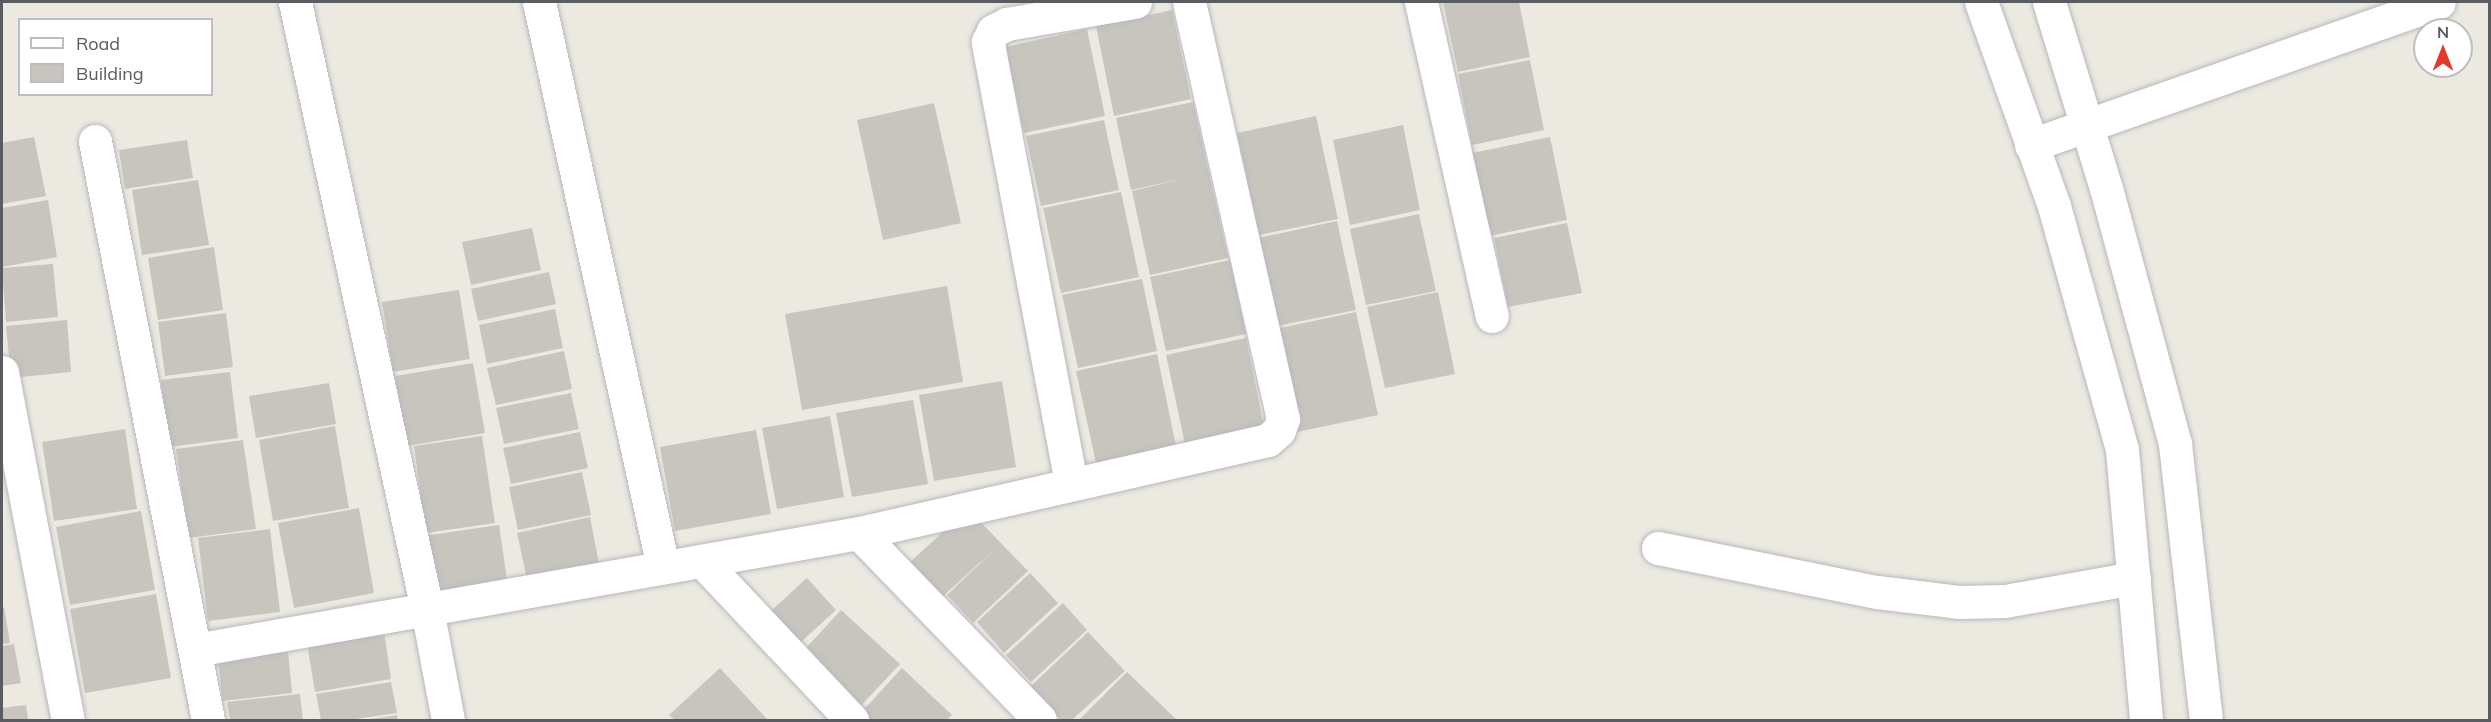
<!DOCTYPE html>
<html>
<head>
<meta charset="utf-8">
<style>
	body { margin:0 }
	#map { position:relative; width:2491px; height:722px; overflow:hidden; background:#ece9e0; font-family:Mulish,sans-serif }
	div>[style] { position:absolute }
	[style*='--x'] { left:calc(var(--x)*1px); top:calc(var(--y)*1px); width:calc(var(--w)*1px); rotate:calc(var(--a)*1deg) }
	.building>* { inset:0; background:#c8c5bf }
	.roads { filter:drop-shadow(0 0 2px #b6b8bd) drop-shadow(0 0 2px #b6b8bd) }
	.minor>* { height:33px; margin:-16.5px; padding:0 16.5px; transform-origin:16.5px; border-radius:16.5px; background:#fff }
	span { translate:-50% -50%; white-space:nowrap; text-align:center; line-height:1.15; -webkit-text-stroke:5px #fff; paint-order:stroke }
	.frame { position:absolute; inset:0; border:3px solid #595c61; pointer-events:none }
	.legend { position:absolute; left:18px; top:18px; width:195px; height:78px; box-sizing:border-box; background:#fff; border:2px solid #bdbec0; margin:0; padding:8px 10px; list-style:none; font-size:18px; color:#595c61 }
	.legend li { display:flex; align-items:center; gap:12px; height:30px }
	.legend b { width:30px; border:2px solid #bdbec0 }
	.north { position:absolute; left:2413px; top:18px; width:60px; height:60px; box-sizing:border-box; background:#fff; border:2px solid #bdbec0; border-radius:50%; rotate:0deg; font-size:16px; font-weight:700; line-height:24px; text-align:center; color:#595c61 }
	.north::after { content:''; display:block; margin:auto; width:21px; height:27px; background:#e33a2e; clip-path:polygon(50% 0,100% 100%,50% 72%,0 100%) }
</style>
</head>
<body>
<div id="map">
	<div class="building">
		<div style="clip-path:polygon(1443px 2px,1519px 2px,1530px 57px,1458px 72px)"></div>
		<div style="clip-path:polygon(1172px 10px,1191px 99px,1114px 116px,1096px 26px)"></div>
		<div style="clip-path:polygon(1087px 29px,1105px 116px,1024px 133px,1005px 47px)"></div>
		<div style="clip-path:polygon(1530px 60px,1544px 130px,1472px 145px,1458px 74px)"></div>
		<div style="clip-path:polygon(1193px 102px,1228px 258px,1150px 275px,1132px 191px,1186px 178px,1131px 190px,1116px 118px)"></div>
		<div style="clip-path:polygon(934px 103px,961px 223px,883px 240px,857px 120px)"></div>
		<div style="clip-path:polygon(1316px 116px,1338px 219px,1259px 235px,1237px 133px)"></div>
		<div style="clip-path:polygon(1104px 120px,1119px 190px,1041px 206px,1026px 136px)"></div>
		<div style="clip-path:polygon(1403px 125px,1420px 210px,1350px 225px,1333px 140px)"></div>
		<div style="clip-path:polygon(34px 137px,46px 196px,2px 204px,2px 143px)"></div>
		<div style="clip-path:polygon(1550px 137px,1567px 220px,1489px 236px,1472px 153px)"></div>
		<div style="clip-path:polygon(187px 140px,193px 178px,125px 189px,119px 150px)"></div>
		<div style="clip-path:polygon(198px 180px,209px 245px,142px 255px,132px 190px)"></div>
		<div style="clip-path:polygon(1121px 192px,1139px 277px,1061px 293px,1043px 208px)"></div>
		<div style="clip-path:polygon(48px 200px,57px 257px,2px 267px,2px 208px)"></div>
		<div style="clip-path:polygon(1419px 214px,1436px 291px,1366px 305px,1350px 229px)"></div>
		<div style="clip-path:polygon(1337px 221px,1356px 310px,1277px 326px,1258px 238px)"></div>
		<div style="clip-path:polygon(1567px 223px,1582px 293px,1508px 307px,1494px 238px)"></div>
		<div style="clip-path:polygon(532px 228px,541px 270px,471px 285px,462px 242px)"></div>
		<div style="clip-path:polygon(214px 247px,223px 310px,158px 320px,148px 258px)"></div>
		<div style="clip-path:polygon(1230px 260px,1246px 334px,1166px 351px,1150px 277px)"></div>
		<div style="clip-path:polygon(53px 264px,58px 317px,6px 322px,2px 268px)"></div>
		<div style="clip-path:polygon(549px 272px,556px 304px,478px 321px,471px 289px)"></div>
		<div style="clip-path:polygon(1142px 279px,1157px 351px,1078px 368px,1062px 295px)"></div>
		<div style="clip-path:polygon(947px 286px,963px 382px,802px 410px,785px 314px)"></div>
		<div style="clip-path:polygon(459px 290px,470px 359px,393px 372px,382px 302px)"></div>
		<div style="clip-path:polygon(1438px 292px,1455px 374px,1385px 388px,1367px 307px)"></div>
		<div style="clip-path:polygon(555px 309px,563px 348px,487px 364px,479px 325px)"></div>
		<div style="clip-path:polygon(1356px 312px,1378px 415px,1297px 432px,1275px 329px)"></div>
		<div style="clip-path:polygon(226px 313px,233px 367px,165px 376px,158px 322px)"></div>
		<div style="clip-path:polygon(67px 320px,71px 372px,11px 378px,6px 326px)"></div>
		<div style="clip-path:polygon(1246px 338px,1264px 427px,1185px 444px,1166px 355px)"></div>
		<div style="clip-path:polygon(564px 351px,572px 389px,496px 405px,487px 368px)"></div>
		<div style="clip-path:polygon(1157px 354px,1176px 446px,1096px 463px,1076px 371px)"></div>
		<div style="clip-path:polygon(473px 363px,485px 433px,407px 446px,395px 376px)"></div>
		<div style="clip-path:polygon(230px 372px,238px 438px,169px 447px,161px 380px)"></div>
		<div style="clip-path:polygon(1002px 381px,1016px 467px,934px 481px,919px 395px)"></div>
		<div style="clip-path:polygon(329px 383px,336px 424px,256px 438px,249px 396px)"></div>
		<div style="clip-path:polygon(571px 393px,579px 429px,504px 444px,496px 408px)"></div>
		<div style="clip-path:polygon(913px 400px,928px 484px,852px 497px,836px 413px)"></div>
		<div style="clip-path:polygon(830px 416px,844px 497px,777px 509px,762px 428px)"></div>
		<div style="clip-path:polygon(335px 426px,349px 508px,273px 521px,259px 440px)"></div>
		<div style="clip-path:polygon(125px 429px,137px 509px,54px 521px,42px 442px)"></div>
		<div style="clip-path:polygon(756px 430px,771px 514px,675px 531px,660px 447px)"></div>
		<div style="clip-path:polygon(580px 432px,588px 468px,511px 484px,503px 448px)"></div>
		<div style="clip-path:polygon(482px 436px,495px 523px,426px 533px,414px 446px)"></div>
		<div style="clip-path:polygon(243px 440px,256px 529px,189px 538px,176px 449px)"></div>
		<div style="clip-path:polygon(582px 472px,591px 515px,518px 530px,509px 487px)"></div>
		<div style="clip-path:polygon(359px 508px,374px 593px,294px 608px,278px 523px)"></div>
		<div style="clip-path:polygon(968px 509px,1028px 571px,973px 623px,947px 595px,997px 547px,940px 599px,908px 564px)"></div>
		<div style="clip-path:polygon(141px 511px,155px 590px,70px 605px,56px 527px)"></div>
		<div style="clip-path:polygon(590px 517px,600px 569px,528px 584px,517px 533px)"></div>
		<div style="clip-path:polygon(499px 525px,508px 587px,432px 599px,423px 536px)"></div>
		<div style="clip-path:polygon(270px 529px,280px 612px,208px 621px,198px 538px)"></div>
		<div style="clip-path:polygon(1030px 573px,1058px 603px,1004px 653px,977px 622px)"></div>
		<div style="clip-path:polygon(807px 578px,836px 610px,791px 651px,762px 619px)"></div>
		<div style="clip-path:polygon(156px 594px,171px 678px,85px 693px,70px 609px)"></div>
		<div style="clip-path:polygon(1063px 603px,1087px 630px,1031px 682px,1006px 655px)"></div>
		<div style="clip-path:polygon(4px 607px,10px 643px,2px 644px,2px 608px)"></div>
		<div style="clip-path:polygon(841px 610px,900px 664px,854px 713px,796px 659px)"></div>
		<div style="clip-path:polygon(384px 631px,391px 679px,315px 692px,307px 644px)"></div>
		<div style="clip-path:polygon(1088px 632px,1125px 671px,1072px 720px,1061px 720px,1030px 687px)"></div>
		<div style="clip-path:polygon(14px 644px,21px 683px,2px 686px,2px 646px)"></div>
		<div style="clip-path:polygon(288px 652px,292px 693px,223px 701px,218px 660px)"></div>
		<div style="clip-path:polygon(720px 668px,768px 720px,675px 720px,669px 715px)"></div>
		<div style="clip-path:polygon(902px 668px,952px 715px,946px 720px,863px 720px,858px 716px)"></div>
		<div style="clip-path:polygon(1127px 672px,1177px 720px,1079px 720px)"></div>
		<div style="clip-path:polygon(391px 682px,397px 713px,349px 720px,321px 720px,316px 694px)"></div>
		<div style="clip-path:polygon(300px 694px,303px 720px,230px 720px,227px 702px)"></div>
		<div style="clip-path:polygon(26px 705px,28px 720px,2px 720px,2px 708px)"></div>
		<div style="clip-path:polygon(397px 715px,398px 720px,372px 720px,372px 719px)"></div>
	</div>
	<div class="roads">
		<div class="minor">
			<div style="--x:295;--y:2;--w:621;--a:77.73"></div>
			<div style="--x:427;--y:609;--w:113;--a:79.3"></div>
			<div style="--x:539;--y:2;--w:578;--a:77.62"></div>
			<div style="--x:1421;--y:2;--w:322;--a:77.3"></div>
			<div style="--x:1981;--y:2;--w:217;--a:70.3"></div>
			<div style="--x:2054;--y:206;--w:253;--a:74.4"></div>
			<div style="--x:2122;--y:450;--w:271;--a:84.9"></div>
			<div style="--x:2049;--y:2;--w:195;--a:73"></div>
			<div style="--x:2106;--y:188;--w:265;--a:74.9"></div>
			<div style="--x:2175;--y:444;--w:278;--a:83.6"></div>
			<div style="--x:95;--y:141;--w:590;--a:78.96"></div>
			<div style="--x:2031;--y:145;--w:432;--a:-19.3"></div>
			<div style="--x:2;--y:372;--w:354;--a:79.3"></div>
			<div style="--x:1071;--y:483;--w:449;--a:-100.7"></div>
			<div style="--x:988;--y:42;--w:12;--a:-66"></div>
			<div style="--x:993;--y:31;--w:16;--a:-27"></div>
			<div style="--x:1007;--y:24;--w:130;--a:-9.8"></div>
			<div style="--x:859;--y:533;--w:260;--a:45.9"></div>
			<div style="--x:1658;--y:548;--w:223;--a:11.4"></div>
			<div style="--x:1877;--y:592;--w:82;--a:7"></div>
			<div style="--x:1958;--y:602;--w:47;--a:-1.2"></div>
			<div style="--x:2005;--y:601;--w:131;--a:-10.1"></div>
			<div style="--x:702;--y:561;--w:219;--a:46.7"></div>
			<div style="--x:195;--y:650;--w:674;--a:-9.99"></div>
			<div style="--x:859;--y:533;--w:419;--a:-12.8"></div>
			<div style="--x:1268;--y:440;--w:15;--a:-42"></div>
			<div style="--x:1279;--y:430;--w:12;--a:-70"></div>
			<div style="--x:1283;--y:419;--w:427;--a:-102.7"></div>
		</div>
	</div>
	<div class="frame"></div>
	<ul class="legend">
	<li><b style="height:8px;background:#fff"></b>Road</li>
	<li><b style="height:16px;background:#c8c5bf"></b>Building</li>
	</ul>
	<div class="north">N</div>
</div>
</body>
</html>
